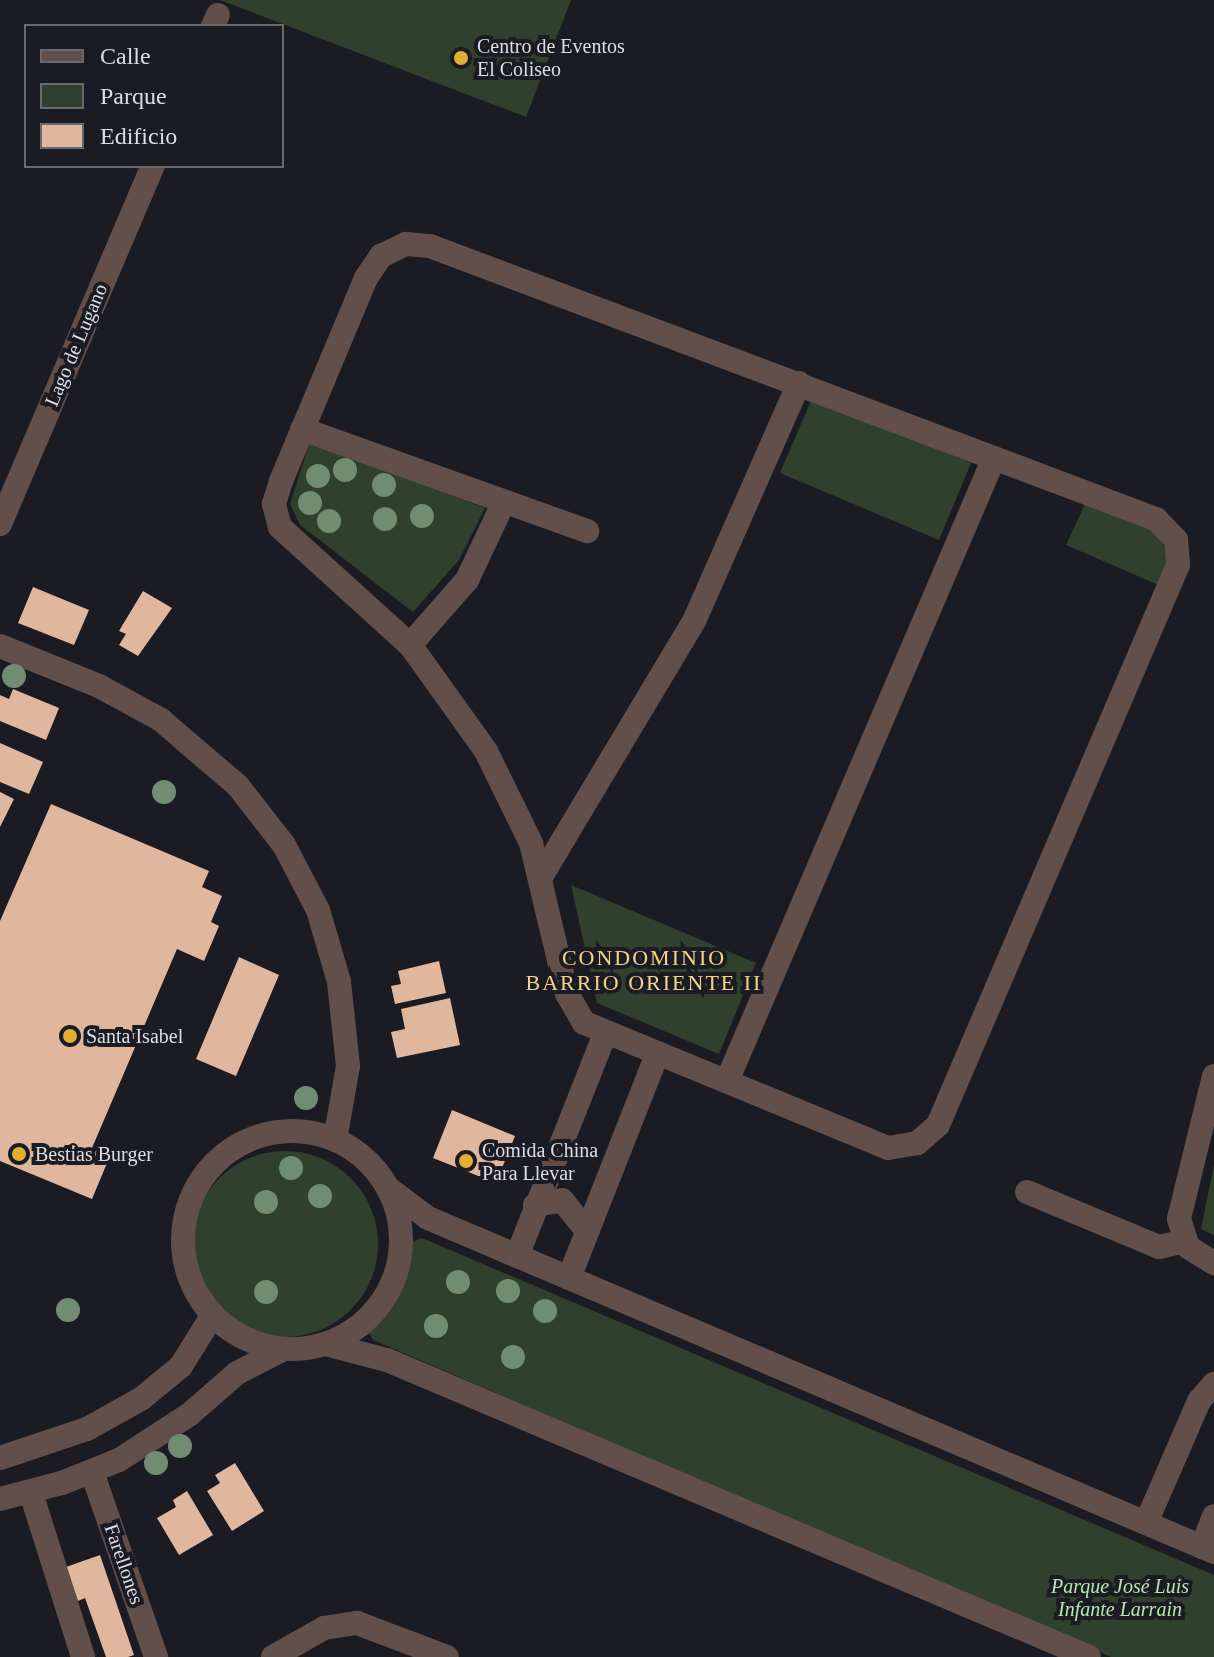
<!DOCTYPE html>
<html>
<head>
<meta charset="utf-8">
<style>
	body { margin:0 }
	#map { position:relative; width:1214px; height:1657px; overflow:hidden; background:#1b1c23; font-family:Georgia,serif }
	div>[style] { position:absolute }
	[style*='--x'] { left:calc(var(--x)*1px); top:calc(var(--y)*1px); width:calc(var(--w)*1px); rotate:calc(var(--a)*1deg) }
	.green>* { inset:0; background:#2f402d }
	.round { border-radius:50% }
	.building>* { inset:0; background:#e0b69c }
	.minor>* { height:24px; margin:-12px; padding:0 12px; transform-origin:12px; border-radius:12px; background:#624f4a }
	.minor>.ring { margin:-12px; padding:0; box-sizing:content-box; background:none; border:24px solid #624f4a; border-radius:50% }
	.trees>* { width:24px; height:24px; margin:-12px; border-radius:50%; background:#708c71 }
	.dots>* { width:22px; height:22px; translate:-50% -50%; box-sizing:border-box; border:4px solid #1b1c23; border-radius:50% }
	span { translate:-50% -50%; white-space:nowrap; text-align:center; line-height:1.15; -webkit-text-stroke:8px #1b1c23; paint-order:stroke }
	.poi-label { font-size:20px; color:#dddee3 }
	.left { translate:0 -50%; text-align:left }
	.street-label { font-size:20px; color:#dddee3 }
	.park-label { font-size:20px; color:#b5e7b0; font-style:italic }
	.neighbourhood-label { font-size:22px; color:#f5d289; letter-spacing:2px }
	.legend { position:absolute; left:24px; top:24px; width:260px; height:144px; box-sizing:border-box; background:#1b1c23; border:2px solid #696a70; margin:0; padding:10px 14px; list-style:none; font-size:24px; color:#dddee3 }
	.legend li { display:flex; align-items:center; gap:16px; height:40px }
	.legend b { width:40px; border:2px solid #696a70 }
</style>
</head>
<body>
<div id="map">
	<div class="green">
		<div style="clip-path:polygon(220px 0,571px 0,526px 117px)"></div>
		<div style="clip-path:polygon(813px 396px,971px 463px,939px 540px,780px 473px)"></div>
		<div style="clip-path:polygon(310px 442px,485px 508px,459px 560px,413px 612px,300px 525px,290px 504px)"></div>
		<div style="clip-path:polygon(1086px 502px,1154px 530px,1162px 540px,1169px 565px,1161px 586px,1066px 545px)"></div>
		<div style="clip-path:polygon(571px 885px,756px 963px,719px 1054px,597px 1003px)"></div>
		<div class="round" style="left:192px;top:1151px;width:186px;height:186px"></div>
		<div style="clip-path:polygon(1214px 1165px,1214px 1235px,1201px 1229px)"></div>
		<div style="clip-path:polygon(422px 1238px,1214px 1575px,1214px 1657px,1111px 1657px,373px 1340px,368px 1331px,387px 1308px,408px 1244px)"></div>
	</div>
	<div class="building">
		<div style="clip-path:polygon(33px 587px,89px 610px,74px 645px,18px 623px)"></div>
		<div style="clip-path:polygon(143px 591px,172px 608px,138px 656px,119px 645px,126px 634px,119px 631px)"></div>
		<div style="clip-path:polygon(13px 689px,59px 708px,46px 740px,0 721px,0 695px,9px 699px)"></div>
		<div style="clip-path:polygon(0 743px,43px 762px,29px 794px,0 782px)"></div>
		<div style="clip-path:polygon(0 792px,14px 799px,0 827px)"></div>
		<div style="clip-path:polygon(51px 804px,209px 871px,202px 887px,222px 896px,211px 922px,219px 926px,204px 961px,177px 949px,92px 1148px,110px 1156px,92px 1199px,0 1161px,0 921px)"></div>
		<div style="clip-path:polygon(239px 957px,279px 975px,236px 1076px,196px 1059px)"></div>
		<div style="clip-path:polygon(439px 961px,446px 993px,395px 1004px,391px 986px,401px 984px,398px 971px)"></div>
		<div style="clip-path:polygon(450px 998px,460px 1045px,397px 1058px,391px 1032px,405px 1029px,401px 1009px)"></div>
		<div style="clip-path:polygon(452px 1110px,515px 1136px,496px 1183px,433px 1158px)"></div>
		<div style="clip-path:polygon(235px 1463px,264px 1511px,232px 1531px,207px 1491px,220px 1483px,215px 1475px)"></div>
		<div style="clip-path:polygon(187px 1491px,213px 1535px,179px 1555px,157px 1518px,176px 1507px,173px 1500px)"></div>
		<div style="clip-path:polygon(100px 1555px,134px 1655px,128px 1657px,106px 1657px,85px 1598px,78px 1601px,66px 1567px)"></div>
	</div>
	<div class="minor">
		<div style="--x:213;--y:26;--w:12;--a:-66"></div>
		<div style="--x:406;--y:244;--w:24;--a:5"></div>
		<div style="--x:430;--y:246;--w:776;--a:20.61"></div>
		<div style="--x:1156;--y:519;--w:29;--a:46"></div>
		<div style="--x:1176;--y:540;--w:25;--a:85"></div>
		<div style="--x:1178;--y:565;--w:609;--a:113.2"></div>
		<div style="--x:938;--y:1125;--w:28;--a:139"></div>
		<div style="--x:917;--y:1143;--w:29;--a:170"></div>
		<div style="--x:888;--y:1148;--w:329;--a:-157.6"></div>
		<div style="--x:584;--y:1023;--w:34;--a:-120"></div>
		<div style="--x:567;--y:994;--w:155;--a:-103.4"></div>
		<div style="--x:531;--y:843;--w:102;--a:-116.1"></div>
		<div style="--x:486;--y:751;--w:130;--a:-125.6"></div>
		<div style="--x:410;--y:645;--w:176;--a:-137.8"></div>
		<div style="--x:280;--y:527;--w:24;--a:-105"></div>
		<div style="--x:274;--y:504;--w:24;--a:-73"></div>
		<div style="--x:281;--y:481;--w:220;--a:-67.3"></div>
		<div style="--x:366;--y:278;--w:27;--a:-56"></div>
		<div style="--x:381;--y:256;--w:28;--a:-26"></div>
		<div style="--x:302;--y:429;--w:303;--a:19.7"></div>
		<div style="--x:0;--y:524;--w:389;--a:-66.9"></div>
		<div style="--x:410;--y:645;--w:86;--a:-48.8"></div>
		<div style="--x:467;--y:580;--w:84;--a:-64.7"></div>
		<div style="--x:0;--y:646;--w:107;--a:22"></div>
		<div style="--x:99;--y:686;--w:71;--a:28.7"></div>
		<div style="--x:161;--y:720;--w:101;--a:40.6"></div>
		<div style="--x:238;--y:786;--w:75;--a:52.1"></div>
		<div style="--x:284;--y:845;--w:73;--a:62.4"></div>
		<div style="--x:318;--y:910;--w:75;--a:73.7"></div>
		<div style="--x:339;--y:982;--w:84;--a:83.9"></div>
		<div style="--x:348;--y:1066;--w:75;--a:100"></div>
		<div style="--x:542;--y:875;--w:298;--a:-59.1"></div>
		<div style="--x:695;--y:619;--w:258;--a:-66.2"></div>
		<div style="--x:1214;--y:1076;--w:147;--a:103.8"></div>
		<div style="--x:1179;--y:1219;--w:29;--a:72"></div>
		<div style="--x:1188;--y:1247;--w:31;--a:32"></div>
		<div style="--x:727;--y:1081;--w:678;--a:-66.8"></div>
		<div class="ring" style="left:183px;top:1131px;width:194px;height:194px"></div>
		<div style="--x:388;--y:1188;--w:50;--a:36.9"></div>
		<div style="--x:428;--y:1218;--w:854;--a:23.02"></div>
		<div style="--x:1027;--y:1192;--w:143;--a:22.6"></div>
		<div style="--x:1159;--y:1247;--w:26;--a:-13"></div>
		<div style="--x:535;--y:1205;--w:27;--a:-10"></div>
		<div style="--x:562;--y:1200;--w:36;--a:51"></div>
		<div style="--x:517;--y:1256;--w:239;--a:-68.4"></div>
		<div style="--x:569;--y:1278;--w:240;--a:-68.5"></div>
		<div style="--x:325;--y:1344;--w:64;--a:14.5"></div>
		<div style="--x:387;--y:1360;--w:762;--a:22.93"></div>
		<div style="--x:0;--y:1458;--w:92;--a:-18.4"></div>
		<div style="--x:87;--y:1429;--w:62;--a:-29.1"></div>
		<div style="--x:141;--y:1399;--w:52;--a:-39.5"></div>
		<div style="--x:181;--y:1366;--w:59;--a:-58.2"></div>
		<div style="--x:92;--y:1472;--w:196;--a:70.9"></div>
		<div style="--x:31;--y:1493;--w:172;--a:72.4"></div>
		<div style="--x:0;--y:1499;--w:64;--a:-14.5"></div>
		<div style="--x:62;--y:1483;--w:61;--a:-22"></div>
		<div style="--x:119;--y:1460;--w:85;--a:-32.9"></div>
		<div style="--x:190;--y:1414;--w:62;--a:-41.1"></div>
		<div style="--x:237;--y:1373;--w:53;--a:-27.1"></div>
		<div style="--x:1146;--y:1523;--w:133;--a:-66.5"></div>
		<div style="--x:1199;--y:1401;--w:23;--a:-49"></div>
		<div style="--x:1202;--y:1547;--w:33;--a:-69"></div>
		<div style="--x:273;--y:1657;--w:59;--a:-29.6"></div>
		<div style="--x:324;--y:1628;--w:33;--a:-9"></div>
		<div style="--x:357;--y:1623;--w:96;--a:20.7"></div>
	</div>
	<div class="trees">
		<div style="left:345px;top:470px"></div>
		<div style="left:318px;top:476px"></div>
		<div style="left:384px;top:485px"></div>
		<div style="left:310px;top:503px"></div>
		<div style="left:422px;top:516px"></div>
		<div style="left:385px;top:519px"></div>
		<div style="left:329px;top:521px"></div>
		<div style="left:14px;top:676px"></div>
		<div style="left:164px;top:792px"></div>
		<div style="left:306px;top:1098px"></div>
		<div style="left:291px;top:1168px"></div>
		<div style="left:320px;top:1196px"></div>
		<div style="left:266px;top:1202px"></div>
		<div style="left:458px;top:1282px"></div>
		<div style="left:508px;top:1291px"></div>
		<div style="left:266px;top:1292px"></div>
		<div style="left:68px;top:1310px"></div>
		<div style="left:545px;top:1311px"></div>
		<div style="left:436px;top:1326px"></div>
		<div style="left:513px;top:1357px"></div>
		<div style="left:180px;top:1446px"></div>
		<div style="left:156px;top:1463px"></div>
	</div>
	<div class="dots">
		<div style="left:461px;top:58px;background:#e1af34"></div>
		<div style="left:70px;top:1036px;background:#e1af34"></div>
		<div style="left:19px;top:1154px;background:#e1af34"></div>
		<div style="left:466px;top:1161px;background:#e1af34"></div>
	</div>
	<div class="poi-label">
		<span class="left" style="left:477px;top:58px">Centro de Eventos<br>El Coliseo</span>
		<span class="left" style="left:86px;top:1036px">Santa Isabel</span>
		<span class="left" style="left:482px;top:1162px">Comida China<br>Para Llevar</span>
		<span class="left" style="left:35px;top:1154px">Bestias Burger</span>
	</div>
	<div class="street-label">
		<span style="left:76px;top:345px;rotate:-67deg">Lago de Lugano</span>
		<span style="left:124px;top:1564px;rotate:71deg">Farellones</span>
	</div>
	<div class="park-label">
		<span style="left:1120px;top:1598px">Parque José Luis<br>Infante Larrain</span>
	</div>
	<div class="neighbourhood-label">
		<span style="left:644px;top:970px">CONDOMINIO<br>BARRIO ORIENTE II</span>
	</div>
	<ul class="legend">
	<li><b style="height:10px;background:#624f4a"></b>Calle</li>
	<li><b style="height:22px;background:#2f402d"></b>Parque</li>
	<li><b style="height:22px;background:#e0b69c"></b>Edificio</li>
	</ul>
</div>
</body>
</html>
